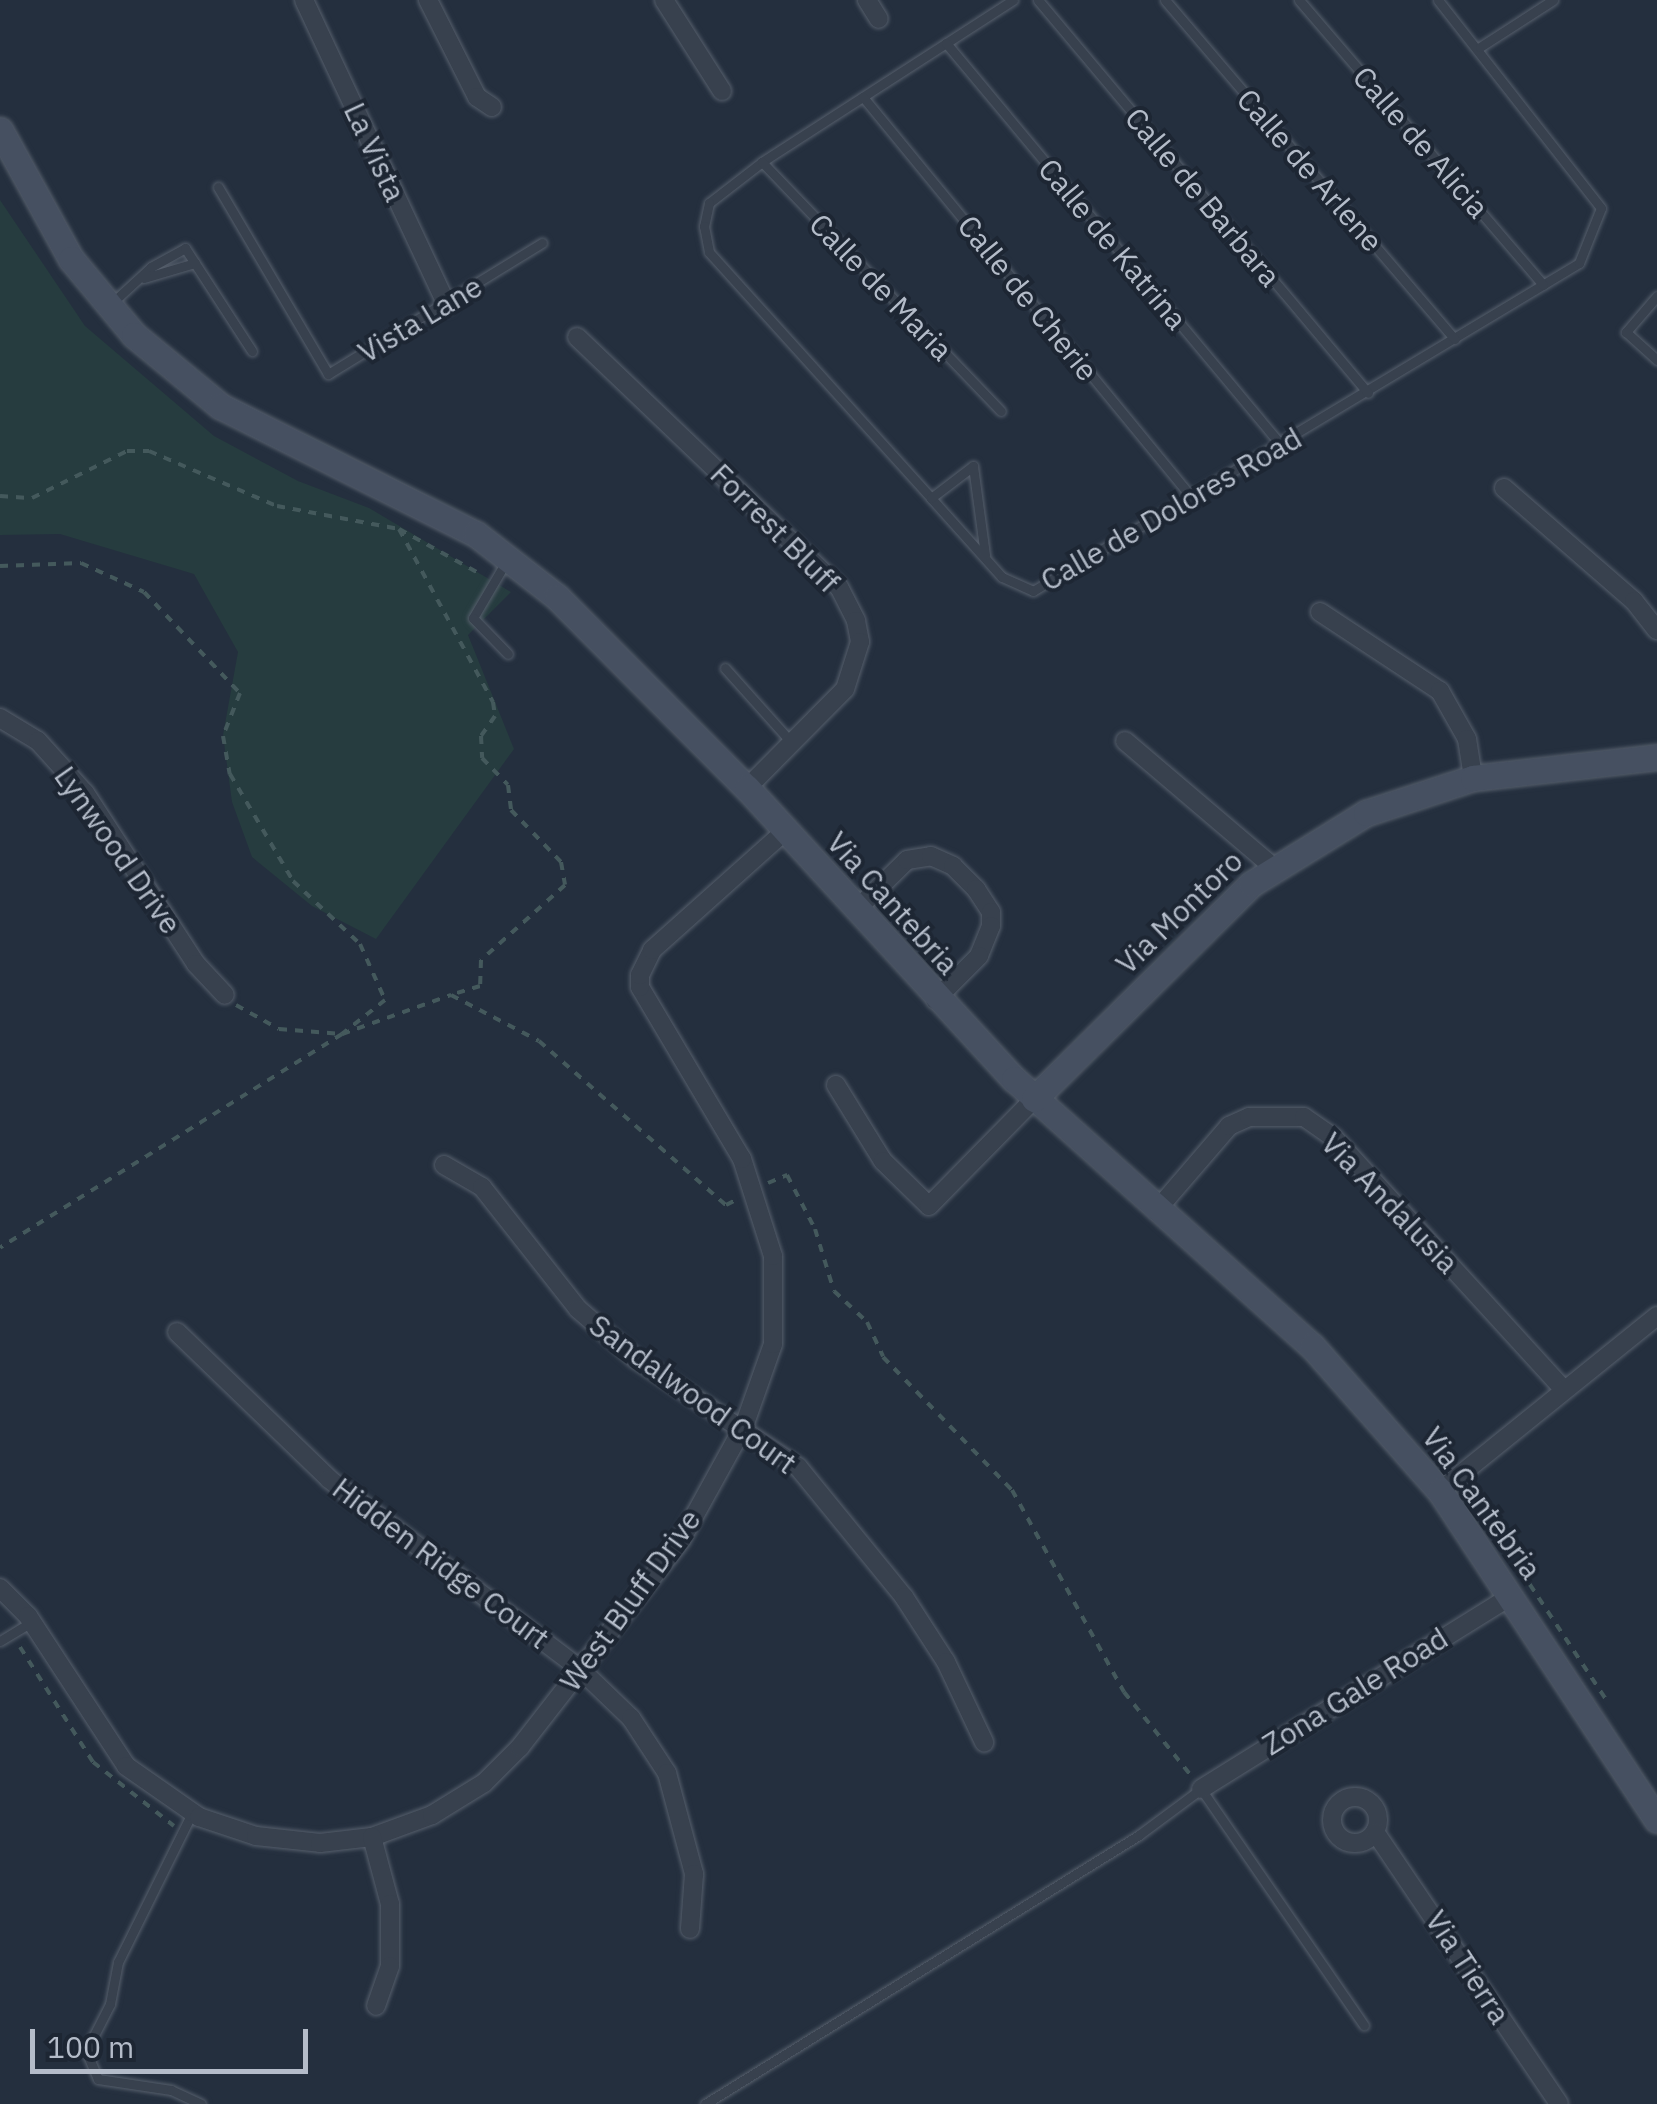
<!DOCTYPE html>
<html>
<head>
<meta charset="utf-8">
<style>
	body { margin:0 }
	#map { position:relative; width:1657px; height:2104px; overflow:hidden; background:#242f3e; font-family:"IBM Plex Sans",sans-serif }
	div>[style] { position:absolute }
	[style*='--x'] { left:calc(var(--x)*1px); top:calc(var(--y)*1px); width:calc(var(--w)*1px); rotate:calc(var(--a)*1deg) }
	.green>* { inset:0; background:#263c3f }
	.path>* { height:4px; margin-top:-2px; transform-origin:0; background:repeating-linear-gradient(90deg,#44595c 0 8px,transparent 0 16px) }
	.roads { filter:drop-shadow(0 0 2px #565f6c) drop-shadow(0 0 2px #565f6c) }
	.lane>* { height:9px; margin:-4.5px; padding:0 4.5px; transform-origin:4.5px; border-radius:4.5px; background:#38414e }
	.street>* { height:18px; margin:-9px; padding:0 9px; transform-origin:9px; border-radius:9px; background:#38414e }
	.street>.ring { margin:-9px; padding:0; box-sizing:content-box; background:none; border:18px solid #38414e; border-radius:50% }
	.secondary>* { height:25px; margin:-12.5px; padding:0 12.5px; transform-origin:12.5px; border-radius:12.5px; background:#465061 }
	span { translate:-50% -50%; white-space:nowrap; text-align:center; line-height:1.15; -webkit-text-stroke:8px #1d2633; paint-order:stroke }
	.street-label { font-size:30px; color:#b4bcc9 }
	.scale { position:absolute; left:30px; top:2029px; width:278px; height:45px; box-sizing:border-box; border:5px solid #b4bcc9; border-top:0; padding-left:12px; font-size:30px; line-height:35px; white-space:nowrap; color:#b4bcc9; -webkit-text-stroke:8px #1d2633; paint-order:stroke }
</style>
</head>
<body>
<div id="map">
	<div class="green">
		<div style="clip-path:polygon(0 200px,85px 326px,214px 436px,298px 481px,369px 508px,511px 592px,468px 635px,514px 749px,376px 939px,312px 906px,252px 857px,232px 802px,223px 735px,238px 652px,194px 574px,60px 534px,0 535px)"></div>
	</div>
	<div class="path">
		<div style="--x:0;--y:496;--w:32;--a:4"></div>
		<div style="--x:32;--y:498;--w:106;--a:-26.3"></div>
		<div style="--x:127;--y:451;--w:22;--a:0"></div>
		<div style="--x:149;--y:451;--w:139;--a:23.3"></div>
		<div style="--x:277;--y:506;--w:124;--a:10.7"></div>
		<div style="--x:399;--y:529;--w:197;--a:61.5"></div>
		<div style="--x:493;--y:702;--w:14;--a:82"></div>
		<div style="--x:495;--y:716;--w:24;--a:125"></div>
		<div style="--x:481;--y:736;--w:22;--a:87"></div>
		<div style="--x:482;--y:758;--w:37;--a:46"></div>
		<div style="--x:508;--y:785;--w:25;--a:83"></div>
		<div style="--x:511;--y:810;--w:72;--a:46.1"></div>
		<div style="--x:561;--y:862;--w:23;--a:80"></div>
		<div style="--x:565;--y:885;--w:113;--a:138.2"></div>
		<div style="--x:481;--y:960;--w:26;--a:92"></div>
		<div style="--x:480;--y:986;--w:28;--a:163"></div>
		<div style="--x:399;--y:529;--w:95;--a:29"></div>
		<div style="--x:0;--y:566;--w:81;--a:-2.1"></div>
		<div style="--x:81;--y:563;--w:69;--a:24.7"></div>
		<div style="--x:144;--y:592;--w:139;--a:46.5"></div>
		<div style="--x:240;--y:693;--w:46;--a:111.6"></div>
		<div style="--x:223;--y:736;--w:39;--a:80"></div>
		<div style="--x:230;--y:774;--w:124;--a:59.5"></div>
		<div style="--x:293;--y:881;--w:92;--a:43.2"></div>
		<div style="--x:360;--y:944;--w:61;--a:65.9"></div>
		<div style="--x:385;--y:1000;--w:55;--a:141.7"></div>
		<div style="--x:342;--y:1034;--w:403;--a:148"></div>
		<div style="--x:236;--y:1005;--w:49;--a:29.2"></div>
		<div style="--x:279;--y:1029;--w:63;--a:4.5"></div>
		<div style="--x:342;--y:1034;--w:116;--a:-19.7"></div>
		<div style="--x:451;--y:995;--w:99;--a:27.6"></div>
		<div style="--x:539;--y:1041;--w:249;--a:41.3"></div>
		<div style="--x:726;--y:1205;--w:13;--a:-27"></div>
		<div style="--x:768;--y:1183;--w:21;--a:-23"></div>
		<div style="--x:787;--y:1175;--w:61;--a:62.6"></div>
		<div style="--x:815;--y:1229;--w:65;--a:73"></div>
		<div style="--x:834;--y:1291;--w:45;--a:43.2"></div>
		<div style="--x:867;--y:1322;--w:38;--a:65"></div>
		<div style="--x:883;--y:1357;--w:185;--a:45.9"></div>
		<div style="--x:1012;--y:1490;--w:231;--a:61"></div>
		<div style="--x:1124;--y:1692;--w:109;--a:51.3"></div>
		<div style="--x:1470;--y:1486;--w:20;--a:70"></div>
		<div style="--x:1521;--y:1571;--w:156;--a:56.5"></div>
		<div style="--x:20;--y:1647;--w:136;--a:57.6"></div>
		<div style="--x:93;--y:1762;--w:103;--a:38.3"></div>
	</div>
	<div class="roads">
		<div class="lane">
			<div style="--x:1013;--y:0;--w:299;--a:147.2"></div>
			<div style="--x:762;--y:162;--w:67;--a:142.3"></div>
			<div style="--x:709;--y:203;--w:24;--a:102"></div>
			<div style="--x:704;--y:226;--w:26;--a:79"></div>
			<div style="--x:709;--y:252;--w:331;--a:47.9"></div>
			<div style="--x:931;--y:498;--w:106;--a:48.1"></div>
			<div style="--x:1002;--y:577;--w:34;--a:24"></div>
			<div style="--x:1033;--y:591;--w:637;--a:-30.99"></div>
			<div style="--x:1579;--y:263;--w:59;--a:-68.2"></div>
			<div style="--x:1601;--y:208;--w:264;--a:-128.1"></div>
			<div style="--x:1038;--y:0;--w:513;--a:49.98"></div>
			<div style="--x:1165;--y:0;--w:446;--a:49.5"></div>
			<div style="--x:1299;--y:0;--w:375;--a:49.4"></div>
			<div style="--x:946;--y:43;--w:523;--a:50.19"></div>
			<div style="--x:1480;--y:47;--w:87;--a:-32.8"></div>
			<div style="--x:863;--y:97;--w:520;--a:50.62"></div>
			<div style="--x:762;--y:162;--w:345;--a:46.2"></div>
			<div style="--x:218;--y:187;--w:217;--a:59.5"></div>
			<div style="--x:328;--y:374;--w:251;--a:-31.5"></div>
			<div style="--x:144;--y:278;--w:53;--a:-16.4"></div>
			<div style="--x:1657;--y:296;--w:48;--a:130.7"></div>
			<div style="--x:1626;--y:332;--w:42;--a:42.1"></div>
			<div style="--x:113;--y:302;--w:52;--a:-42.6"></div>
			<div style="--x:151;--y:267;--w:39;--a:-29"></div>
			<div style="--x:185;--y:248;--w:123;--a:57"></div>
			<div style="--x:931;--y:498;--w:53;--a:-37.3"></div>
			<div style="--x:973;--y:466;--w:90;--a:82.3"></div>
			<div style="--x:507;--y:560;--w:67;--a:120.4"></div>
			<div style="--x:473;--y:618;--w:50;--a:45.8"></div>
			<div style="--x:725;--y:668;--w:101;--a:48.2"></div>
			<div style="--x:0;--y:1641;--w:37;--a:-31"></div>
			<div style="--x:192;--y:1813;--w:166;--a:116.4"></div>
			<div style="--x:118;--y:1962;--w:43;--a:100.8"></div>
			<div style="--x:110;--y:2004;--w:53;--a:117.1"></div>
			<div style="--x:86;--y:2051;--w:30;--a:67"></div>
			<div style="--x:98;--y:2079;--w:74;--a:8.6"></div>
			<div style="--x:171;--y:2090;--w:33;--a:25"></div>
			<div style="--x:705;--y:2104;--w:511;--a:-31.79"></div>
			<div style="--x:1139;--y:1835;--w:77;--a:-36.6"></div>
			<div style="--x:1201;--y:1789;--w:287;--a:55.4"></div>
		</div>
		<div class="street">
			<div style="--x:304;--y:0;--w:337;--a:64.9"></div>
			<div style="--x:428;--y:0;--w:109;--a:63.2"></div>
			<div style="--x:477;--y:97;--w:18;--a:34"></div>
			<div style="--x:664;--y:0;--w:108;--a:57.5"></div>
			<div style="--x:867;--y:0;--w:22;--a:58"></div>
			<div style="--x:577;--y:337;--w:362;--a:43.7"></div>
			<div style="--x:839;--y:587;--w:38;--a:63"></div>
			<div style="--x:856;--y:621;--w:21;--a:79"></div>
			<div style="--x:860;--y:642;--w:49;--a:107.7"></div>
			<div style="--x:845;--y:689;--w:139;--a:134.7"></div>
			<div style="--x:1504;--y:488;--w:172;--a:41"></div>
			<div style="--x:1634;--y:601;--w:37;--a:52"></div>
			<div style="--x:1320;--y:612;--w:144;--a:33.4"></div>
			<div style="--x:1440;--y:691;--w:55;--a:60.6"></div>
			<div style="--x:1467;--y:739;--w:39;--a:81"></div>
			<div style="--x:0;--y:718;--w:44;--a:31.2"></div>
			<div style="--x:38;--y:741;--w:70;--a:47.9"></div>
			<div style="--x:85;--y:793;--w:204;--a:57"></div>
			<div style="--x:196;--y:964;--w:42;--a:46.9"></div>
			<div style="--x:1125;--y:741;--w:196;--a:40.4"></div>
			<div style="--x:856;--y:910;--w:71;--a:-44.4"></div>
			<div style="--x:907;--y:860;--w:24;--a:-9"></div>
			<div style="--x:931;--y:856;--w:24;--a:24"></div>
			<div style="--x:953;--y:866;--w:33;--a:45"></div>
			<div style="--x:976;--y:889;--w:27;--a:57"></div>
			<div style="--x:991;--y:912;--w:14;--a:90"></div>
			<div style="--x:991;--y:926;--w:32;--a:112"></div>
			<div style="--x:979;--y:956;--w:62;--a:135"></div>
			<div style="--x:836;--y:1085;--w:89;--a:58.3"></div>
			<div style="--x:883;--y:1161;--w:64;--a:44.4"></div>
			<div style="--x:929;--y:1206;--w:150;--a:-45.5"></div>
			<div style="--x:444;--y:1165;--w:44;--a:30.1"></div>
			<div style="--x:482;--y:1187;--w:155;--a:51.8"></div>
			<div style="--x:578;--y:1309;--w:77;--a:40.8"></div>
			<div style="--x:636;--y:1359;--w:195;--a:33.7"></div>
			<div style="--x:798;--y:1467;--w:168;--a:50.8"></div>
			<div style="--x:904;--y:1597;--w:77;--a:57.1"></div>
			<div style="--x:946;--y:1662;--w:89;--a:64.6"></div>
			<div style="--x:1156;--y:1211;--w:112;--a:-49.3"></div>
			<div style="--x:1229;--y:1126;--w:22;--a:-24"></div>
			<div style="--x:1249;--y:1117;--w:55;--a:0"></div>
			<div style="--x:1304;--y:1117;--w:37;--a:35"></div>
			<div style="--x:1334;--y:1138;--w:338;--a:47.6"></div>
			<div style="--x:177;--y:1332;--w:211;--a:44"></div>
			<div style="--x:329;--y:1479;--w:315;--a:37.1"></div>
			<div style="--x:580;--y:1669;--w:71;--a:43.9"></div>
			<div style="--x:631;--y:1718;--w:66;--a:56.8"></div>
			<div style="--x:667;--y:1773;--w:105;--a:75"></div>
			<div style="--x:694;--y:1874;--w:55;--a:94.2"></div>
			<div style="--x:1440;--y:1491;--w:279;--a:-38.9"></div>
			<div style="--x:0;--y:1588;--w:40;--a:45"></div>
			<div style="--x:28;--y:1616;--w:179;--a:56.8"></div>
			<div style="--x:126;--y:1766;--w:89;--a:34.9"></div>
			<div style="--x:199;--y:1817;--w:60;--a:18.4"></div>
			<div style="--x:256;--y:1836;--w:64;--a:6.2"></div>
			<div style="--x:320;--y:1843;--w:52;--a:-6.6"></div>
			<div style="--x:372;--y:1837;--w:64;--a:-20.1"></div>
			<div style="--x:432;--y:1815;--w:61;--a:-31.6"></div>
			<div style="--x:484;--y:1783;--w:51;--a:-45"></div>
			<div style="--x:520;--y:1747;--w:262;--a:-52.1"></div>
			<div style="--x:681;--y:1540;--w:130;--a:-61.1"></div>
			<div style="--x:744;--y:1426;--w:87;--a:-70.5"></div>
			<div style="--x:773;--y:1344;--w:88;--a:-90"></div>
			<div style="--x:773;--y:1256;--w:102;--a:-107.7"></div>
			<div style="--x:742;--y:1159;--w:200;--a:-120.7"></div>
			<div style="--x:640;--y:987;--w:12;--a:-90"></div>
			<div style="--x:640;--y:975;--w:28;--a:-64"></div>
			<div style="--x:652;--y:950;--w:178;--a:-41.8"></div>
			<div style="--x:1201;--y:1789;--w:365;--a:-31.9"></div>
			<div class="ring" style="left:1332px;top:1797px;width:28px;height:28px"></div>
			<div style="--x:1375;--y:1832;--w:328;--a:55.9"></div>
			<div style="--x:372;--y:1837;--w:69;--a:75"></div>
			<div style="--x:390;--y:1904;--w:62;--a:90"></div>
			<div style="--x:390;--y:1966;--w:42;--a:109.3"></div>
		</div>
		<div class="secondary">
			<div style="--x:0;--y:130;--w:147;--a:61.2"></div>
			<div style="--x:71;--y:259;--w:99;--a:50.3"></div>
			<div style="--x:134;--y:335;--w:112;--a:39.5"></div>
			<div style="--x:220;--y:406;--w:286;--a:26.6"></div>
			<div style="--x:476;--y:534;--w:103;--a:37.9"></div>
			<div style="--x:557;--y:597;--w:269;--a:45.2"></div>
			<div style="--x:747;--y:788;--w:395;--a:47.5"></div>
			<div style="--x:1014;--y:1079;--w:400;--a:41.9"></div>
			<div style="--x:1312;--y:1346;--w:193;--a:48.6"></div>
			<div style="--x:1440;--y:1491;--w:394;--a:56.6"></div>
			<div style="--x:1034;--y:1099;--w:305;--a:-44.7"></div>
			<div style="--x:1251;--y:884;--w:135;--a:-31.7"></div>
			<div style="--x:1366;--y:813;--w:113;--a:-18.1"></div>
			<div style="--x:1473;--y:778;--w:185;--a:-6.5"></div>
		</div>
	</div>
	<div class="street-label">
		<span style="left:1421px;top:142px;rotate:49deg">Calle de Alicia</span>
		<span style="left:375px;top:152px;rotate:65deg">La Vista</span>
		<span style="left:1310px;top:170px;rotate:49deg">Calle de Arlene</span>
		<span style="left:1203px;top:197px;rotate:50deg">Calle de Barbara</span>
		<span style="left:1113px;top:244px;rotate:50deg">Calle de Katrina</span>
		<span style="left:881px;top:287px;rotate:46deg">Calle de Maria</span>
		<span style="left:1028px;top:298px;rotate:51deg">Calle de Cherie</span>
		<span style="left:420px;top:319px;rotate:-31deg">Vista Lane</span>
		<span style="left:1171px;top:509px;rotate:-30deg">Calle de Dolores Road</span>
		<span style="left:775px;top:528px;rotate:45deg">Forrest Bluff</span>
		<span style="left:118px;top:850px;rotate:55deg">Lynwood Drive</span>
		<span style="left:893px;top:903px;rotate:48deg">Via Cantebria</span>
		<span style="left:1179px;top:912px;rotate:-44deg">Via Montoro</span>
		<span style="left:1390px;top:1203px;rotate:46deg">Via Andalusia</span>
		<span style="left:693px;top:1394px;rotate:36deg">Sandalwood Court</span>
		<span style="left:1482px;top:1503px;rotate:54deg">Via Cantebria</span>
		<span style="left:441px;top:1563px;rotate:37deg">Hidden Ridge Court</span>
		<span style="left:630px;top:1600px;rotate:-54deg">West Bluff Drive</span>
		<span style="left:1355px;top:1691px;rotate:-32deg">Zona Gale Road</span>
		<span style="left:1468px;top:1967px;rotate:57deg">Via Tierra</span>
	</div>
	<div class="scale">100 m</div>
</div>
</body>
</html>
